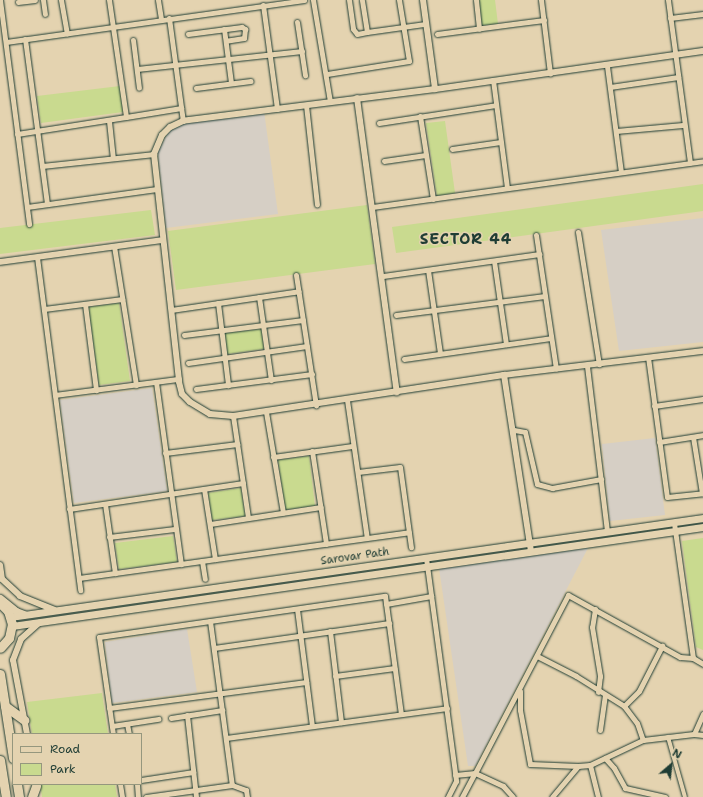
<!DOCTYPE html>
<html>
<head>
<meta charset="utf-8">
<style>
	body { margin:0 }
	#map { position:relative; width:703px; height:797px; overflow:hidden; background:#e4d3b0; font-family:"Shantell Sans",sans-serif }
	div>[style] { position:absolute }
	[style*='--x'] { left:calc(var(--x)*1px); top:calc(var(--y)*1px); width:calc(var(--w)*1px); rotate:calc(var(--a)*1deg) }
	.built>* { inset:0; background:#d6cfc5 }
	.green>* { inset:0; background:#c9da8f }
	.roads { filter:drop-shadow(0 0 1px #1f3d34) drop-shadow(0 0 1px #1f3d34) }
	.pedestrian>* { height:4px; margin:-2px; padding:0 2px; transform-origin:2px; border-radius:2px; background:#e4d3b0 }
	.minor>* { height:5px; margin:-2.5px; padding:0 2.5px; transform-origin:2.5px; border-radius:2.5px; background:#e4d3b0 }
	.tertiary>* { height:6px; margin:-3px; padding:0 3px; transform-origin:3px; border-radius:3px; background:#e4d3b0 }
	.secondary>* { height:7px; margin:-3.5px; padding:0 3.5px; transform-origin:3.5px; border-radius:3.5px; background:#e4d3b0 }
	.trunk>* { height:9px; margin:-4.5px; padding:0 4.5px; transform-origin:4.5px; border-radius:4.5px; background:#e4d3b0 }
	span { translate:-50% -50%; white-space:nowrap; text-align:center; line-height:1.15; -webkit-text-stroke:3px #e4d3b0; paint-order:stroke }
	.street-label { font-size:11px; color:#1f3d34 }
	.district-label { font-size:15px; color:#1f3d34; font-weight:700; letter-spacing:1px }
	.legend { position:absolute; left:12px; top:733px; width:130px; height:52px; box-sizing:border-box; background:#e4d3b0; border:1px solid #95977e; margin:0; padding:5px 7px; list-style:none; font-size:12px; color:#1f3d34 }
	.legend li { display:flex; align-items:center; gap:8px; height:20px }
	.legend b { width:20px; border:1px solid #95977e }
	.north { position:absolute; left:651px; top:745px; width:40px; height:40px; -webkit-text-stroke:3px #e4d3b0; paint-order:stroke; rotate:28deg; font-size:11px; font-weight:700; line-height:16px; text-align:center; color:#1f3d34 }
	.north::after { content:''; display:block; margin:auto; width:14px; height:18px; background:#1f3d34; clip-path:polygon(50% 0,100% 100%,50% 72%,0 100%) }
</style>
</head>
<body>
<div id="map">
	<div class="built">
		<div style="clip-path:polygon(264px 111px,278px 214px,166px 228px,158px 152px,169px 131px,183px 122px)"></div>
		<div style="clip-path:polygon(703px 218px,703px 342px,619px 351px,601px 230px)"></div>
		<div style="clip-path:polygon(152px 388px,167px 491px,74px 503px,60px 400px)"></div>
		<div style="clip-path:polygon(655px 438px,665px 515px,610px 521px,602px 444px)"></div>
		<div style="clip-path:polygon(588px 548px,475px 766px,468px 766px,439px 568px)"></div>
		<div style="clip-path:polygon(187px 629px,197px 692px,112px 703px,105px 642px)"></div>
	</div>
	<div class="green">
		<div style="clip-path:polygon(478px 0,495px 0,498px 24px,481px 26px)"></div>
		<div style="clip-path:polygon(120px 86px,123px 112px,41px 123px,37px 96px)"></div>
		<div style="clip-path:polygon(445px 121px,455px 193px,437px 196px,426px 123px)"></div>
		<div style="clip-path:polygon(703px 184px,703px 211px,396px 253px,392px 227px)"></div>
		<div style="clip-path:polygon(367px 205px,375px 264px,176px 290px,168px 231px)"></div>
		<div style="clip-path:polygon(151px 210px,155px 235px,0 254px,0 228px)"></div>
		<div style="clip-path:polygon(119px 303px,130px 381px,99px 385px,88px 307px)"></div>
		<div style="clip-path:polygon(262px 329px,264px 349px,227px 354px,224px 333px)"></div>
		<div style="clip-path:polygon(309px 456px,315px 506px,285px 510px,278px 460px)"></div>
		<div style="clip-path:polygon(241px 488px,245px 516px,212px 520px,208px 493px)"></div>
		<div style="clip-path:polygon(173px 536px,177px 562px,119px 569px,115px 543px)"></div>
		<div style="clip-path:polygon(703px 538px,703px 650px,696px 647px,682px 541px)"></div>
		<div style="clip-path:polygon(102px 693px,108px 734px,32px 734px,27px 702px)"></div>
		<div style="clip-path:polygon(40px 784px,115px 784px,117px 797px,42px 797px)"></div>
	</div>
	<div class="roads">
		<div class="pedestrian">
			<div style="--x:668;--y:737;--w:62;--a:74.2"></div>
		</div>
		<div class="minor">
			<div style="--x:0;--y:0;--w:226;--a:82.6"></div>
			<div style="--x:43;--y:0;--w:14;--a:82"></div>
			<div style="--x:61;--y:0;--w:34;--a:80"></div>
			<div style="--x:109;--y:0;--w:118;--a:81.7"></div>
			<div style="--x:126;--y:117;--w:56;--a:-9.3"></div>
			<div style="--x:158;--y:0;--w:20;--a:81"></div>
			<div style="--x:313;--y:0;--w:103;--a:80.5"></div>
			<div style="--x:349;--y:0;--w:29;--a:82"></div>
			<div style="--x:353;--y:29;--w:6;--a:51"></div>
			<div style="--x:357;--y:34;--w:10;--a:-11"></div>
			<div style="--x:367;--y:32;--w:32;--a:-99"></div>
			<div style="--x:476;--y:0;--w:29;--a:84"></div>
			<div style="--x:541;--y:0;--w:74;--a:83"></div>
			<div style="--x:668;--y:0;--w:164;--a:82.3"></div>
			<div style="--x:18;--y:2;--w:17;--a:-7"></div>
			<div style="--x:263;--y:5;--w:105;--a:82.3"></div>
			<div style="--x:169;--y:18;--w:104;--a:82.3"></div>
			<div style="--x:670;--y:18;--w:33;--a:-7"></div>
			<div style="--x:297;--y:22;--w:54;--a:81.4"></div>
			<div style="--x:224;--y:29;--w:54;--a:82.6"></div>
			<div style="--x:367;--y:32;--w:59;--a:-7.9"></div>
			<div style="--x:188;--y:34;--w:54;--a:-7.4"></div>
			<div style="--x:242;--y:27;--w:4;--a:34"></div>
			<div style="--x:245;--y:29;--w:9;--a:96"></div>
			<div style="--x:244;--y:38;--w:18;--a:171"></div>
			<div style="--x:437;--y:34;--w:108;--a:-7.5"></div>
			<div style="--x:25;--y:39;--w:166;--a:82.4"></div>
			<div style="--x:133;--y:40;--w:48;--a:82.9"></div>
			<div style="--x:6;--y:42;--w:301;--a:-8"></div>
			<div style="--x:607;--y:66;--w:107;--a:82.5"></div>
			<div style="--x:137;--y:69;--w:166;--a:-6.2"></div>
			<div style="--x:327;--y:74;--w:83;--a:-9"></div>
			<div style="--x:409;--y:61;--w:62;--a:-99.3"></div>
			<div style="--x:493;--y:80;--w:109;--a:82.6"></div>
			<div style="--x:610;--y:87;--w:69;--a:-8.4"></div>
			<div style="--x:196;--y:88;--w:55;--a:-7.3"></div>
			<div style="--x:306;--y:105;--w:100;--a:83.7"></div>
			<div style="--x:420;--y:116;--w:84;--a:81.1"></div>
			<div style="--x:109;--y:121;--w:37;--a:84"></div>
			<div style="--x:379;--y:123;--w:118;--a:-8.7"></div>
			<div style="--x:616;--y:131;--w:67;--a:-5.1"></div>
			<div style="--x:17;--y:134;--w:110;--a:-8.9"></div>
			<div style="--x:452;--y:149;--w:49;--a:-8.1"></div>
			<div style="--x:384;--y:161;--w:42;--a:-8.1"></div>
			<div style="--x:42;--y:166;--w:113;--a:-6.1"></div>
			<div style="--x:27;--y:207;--w:131;--a:-7.9"></div>
			<div style="--x:373;--y:207;--w:333;--a:-7.9"></div>
			<div style="--x:578;--y:232;--w:134;--a:81"></div>
			<div style="--x:536;--y:235;--w:135;--a:81.5"></div>
			<div style="--x:114;--y:246;--w:141;--a:81"></div>
			<div style="--x:37;--y:257;--w:336;--a:82.6"></div>
			<div style="--x:494;--y:261;--w:84;--a:81.8"></div>
			<div style="--x:428;--y:270;--w:84;--a:81.8"></div>
			<div style="--x:296;--y:275;--w:132;--a:81.3"></div>
			<div style="--x:383;--y:276;--w:158;--a:-8"></div>
			<div style="--x:259;--y:297;--w:84;--a:81.8"></div>
			<div style="--x:218;--y:303;--w:83;--a:83"></div>
			<div style="--x:85;--y:304;--w:87;--a:82.7"></div>
			<div style="--x:44;--y:309;--w:79;--a:-7.3"></div>
			<div style="--x:171;--y:310;--w:129;--a:-8.4"></div>
			<div style="--x:396;--y:315;--w:150;--a:-7.3"></div>
			<div style="--x:184;--y:335;--w:120;--a:-7.2"></div>
			<div style="--x:648;--y:357;--w:141;--a:82.3"></div>
			<div style="--x:667;--y:497;--w:36;--a:-6"></div>
			<div style="--x:404;--y:359;--w:148;--a:-8.1"></div>
			<div style="--x:188;--y:363;--w:120;--a:-8.1"></div>
			<div style="--x:587;--y:366;--w:167;--a:83.1"></div>
			<div style="--x:156;--y:382;--w:184;--a:82.2"></div>
			<div style="--x:196;--y:389;--w:117;--a:-7.4"></div>
			<div style="--x:55;--y:395;--w:125;--a:-7.4"></div>
			<div style="--x:347;--y:400;--w:139;--a:81.8"></div>
			<div style="--x:654;--y:406;--w:49;--a:-8.1"></div>
			<div style="--x:266;--y:412;--w:102;--a:80.4"></div>
			<div style="--x:233;--y:416;--w:103;--a:81.6"></div>
			<div style="--x:514;--y:430;--w:11;--a:10"></div>
			<div style="--x:525;--y:432;--w:53;--a:77"></div>
			<div style="--x:537;--y:484;--w:16;--a:15"></div>
			<div style="--x:552;--y:488;--w:50;--a:-10.4"></div>
			<div style="--x:693;--y:437;--w:57;--a:80.9"></div>
			<div style="--x:659;--y:442;--w:45;--a:-9"></div>
			<div style="--x:312;--y:451;--w:94;--a:81.4"></div>
			<div style="--x:165;--y:453;--w:73;--a:-7.1"></div>
			<div style="--x:273;--y:457;--w:80;--a:-7.9"></div>
			<div style="--x:358;--y:472;--w:42;--a:-6.8"></div>
			<div style="--x:400;--y:467;--w:81;--a:82.2"></div>
			<div style="--x:204;--y:489;--w:71;--a:81.1"></div>
			<div style="--x:105;--y:504;--w:70;--a:81.8"></div>
			<div style="--x:69;--y:509;--w:176;--a:-8.5"></div>
			<div style="--x:674;--y:523;--w:136;--a:82"></div>
			<div style="--x:693;--y:658;--w:12;--a:31"></div>
			<div style="--x:210;--y:524;--w:112;--a:-8.7"></div>
			<div style="--x:109;--y:537;--w:66;--a:-6.9"></div>
			<div style="--x:426;--y:558;--w:225;--a:82.3"></div>
			<div style="--x:456;--y:781;--w:18;--a:117"></div>
			<div style="--x:202;--y:561;--w:18;--a:81"></div>
			<div style="--x:79;--y:578;--w:333;--a:-7.9"></div>
			<div style="--x:386;--y:604;--w:46;--a:-10.1"></div>
			<div style="--x:297;--y:609;--w:118;--a:82.7"></div>
			<div style="--x:595;--y:609;--w:18;--a:99"></div>
			<div style="--x:592;--y:627;--w:50;--a:80.7"></div>
			<div style="--x:600;--y:676;--w:16;--a:97"></div>
			<div style="--x:210;--y:621;--w:165;--a:82.4"></div>
			<div style="--x:330;--y:631;--w:92;--a:83.1"></div>
			<div style="--x:214;--y:648;--w:177;--a:-8.1"></div>
			<div style="--x:537;--y:656;--w:44;--a:27.1"></div>
			<div style="--x:576;--y:676;--w:57;--a:32"></div>
			<div style="--x:624;--y:706;--w:21;--a:53"></div>
			<div style="--x:637;--y:723;--w:18;--a:71"></div>
			<div style="--x:335;--y:676;--w:60;--a:-7.7"></div>
			<div style="--x:520;--y:691;--w:19;--a:90"></div>
			<div style="--x:520;--y:710;--w:55;--a:79.5"></div>
			<div style="--x:530;--y:764;--w:48;--a:2.4"></div>
			<div style="--x:624;--y:706;--w:21;--a:-45"></div>
			<div style="--x:639;--y:691;--w:51;--a:-62.9"></div>
			<div style="--x:109;--y:708;--w:199;--a:-7.5"></div>
			<div style="--x:187;--y:715;--w:82;--a:83.7"></div>
			<div style="--x:171;--y:718;--w:52;--a:-8.9"></div>
			<div style="--x:127;--y:724;--w:10;--a:79"></div>
			<div style="--x:112;--y:726;--w:47;--a:-8.7"></div>
			<div style="--x:600;--y:730;--w:34;--a:-82"></div>
			<div style="--x:113;--y:734;--w:98;--a:-98.2"></div>
			<div style="--x:99;--y:637;--w:289;--a:-8.2"></div>
			<div style="--x:385;--y:596;--w:119;--a:82.3"></div>
			<div style="--x:694;--y:734;--w:22;--a:-66"></div>
			<div style="--x:226;--y:738;--w:223;--a:-7.7"></div>
			<div style="--x:605;--y:758;--w:13;--a:48"></div>
			<div style="--x:614;--y:768;--w:23;--a:61"></div>
			<div style="--x:625;--y:788;--w:41;--a:12.7"></div>
			<div style="--x:590;--y:765;--w:33;--a:76"></div>
			<div style="--x:455;--y:775;--w:20;--a:-6"></div>
			<div style="--x:475;--y:773;--w:201;--a:-62.4"></div>
			<div style="--x:568;--y:595;--w:128;--a:29"></div>
			<div style="--x:680;--y:657;--w:13;--a:4"></div>
			<div style="--x:141;--y:780;--w:53;--a:-8.7"></div>
			<div style="--x:120;--y:784;--w:13;--a:81"></div>
			<div style="--x:137;--y:784;--w:13;--a:86"></div>
			<div style="--x:146;--y:797;--w:87;--a:-7.9"></div>
			<div style="--x:232;--y:785;--w:15;--a:20"></div>
			<div style="--x:246;--y:790;--w:7;--a:82"></div>
			<div style="--x:462;--y:797;--w:27;--a:-62"></div>
			<div style="--x:475;--y:773;--w:31;--a:25"></div>
			<div style="--x:503;--y:786;--w:15;--a:48"></div>
			<div style="--x:552;--y:797;--w:40;--a:-50"></div>
			<div style="--x:578;--y:766;--w:12;--a:-5"></div>
			<div style="--x:590;--y:765;--w:59;--a:-25.3"></div>
			<div style="--x:643;--y:740;--w:51;--a:-6.7"></div>
			<div style="--x:694;--y:734;--w:9;--a:6"></div>
		</div>
		<div class="tertiary">
			<div style="--x:423;--y:0;--w:90;--a:82.3"></div>
			<div style="--x:703;--y:51;--w:271;--a:171.9"></div>
			<div style="--x:435;--y:89;--w:254;--a:172.8"></div>
			<div style="--x:183;--y:121;--w:14;--a:155"></div>
			<div style="--x:170;--y:127;--w:11;--a:135"></div>
			<div style="--x:162;--y:135;--w:21;--a:113"></div>
			<div style="--x:154;--y:154;--w:229;--a:83.7"></div>
			<div style="--x:179;--y:382;--w:12;--a:76"></div>
			<div style="--x:182;--y:394;--w:11;--a:45"></div>
			<div style="--x:190;--y:402;--w:23;--a:31"></div>
			<div style="--x:210;--y:414;--w:23;--a:5"></div>
			<div style="--x:233;--y:416;--w:274;--a:-8.6"></div>
			<div style="--x:504;--y:375;--w:200;--a:-6.9"></div>
			<div style="--x:357;--y:98;--w:297;--a:82.3"></div>
			<div style="--x:0;--y:262;--w:164;--a:-7.7"></div>
			<div style="--x:504;--y:375;--w:178;--a:81.3"></div>
			<div style="--x:0;--y:565;--w:14;--a:82"></div>
			<div style="--x:2;--y:579;--w:25;--a:43"></div>
			<div style="--x:20;--y:596;--w:37;--a:22"></div>
			<div style="--x:27;--y:734;--w:75;--a:-100.7"></div>
			<div style="--x:13;--y:660;--w:22;--a:-69"></div>
			<div style="--x:21;--y:639;--w:24;--a:-42"></div>
		</div>
		<div class="secondary">
			<div style="--x:0;--y:598;--w:21;--a:39"></div>
			<div style="--x:16;--y:611;--w:9;--a:21"></div>
			<div style="--x:10;--y:617;--w:700;--a:-8.13"></div>
			<div style="--x:12;--y:626;--w:698;--a:-8.15"></div>
		</div>
		<div class="trunk">
			<div style="--x:0;--y:603;--w:11;--a:45"></div>
			<div style="--x:8;--y:611;--w:14;--a:73"></div>
			<div style="--x:12;--y:624;--w:14;--a:102"></div>
			<div style="--x:9;--y:638;--w:13;--a:132"></div>
			<div style="--x:0;--y:674;--w:85;--a:81.2"></div>
			<div style="--x:5;--y:706;--w:24;--a:36"></div>
			<div style="--x:0;--y:760;--w:37;--a:81"></div>
			<div style="--x:17;--y:784;--w:13;--a:81"></div>
			<div style="--x:32;--y:797;--w:12;--a:-70"></div>
		</div>
	</div>
	<div class="street-label">
		<span style="left:355px;top:557px;rotate:-8deg">Sarovar Path</span>
	</div>
	<div class="district-label">
		<span style="left:466px;top:240px">SECTOR 44</span>
	</div>
	<ul class="legend">
	<li><b style="height:5px;background:#e4d3b0"></b>Road</li>
	<li><b style="height:11px;background:#c9da8f"></b>Park</li>
	</ul>
	<div class="north">N</div>
</div>
</body>
</html>
